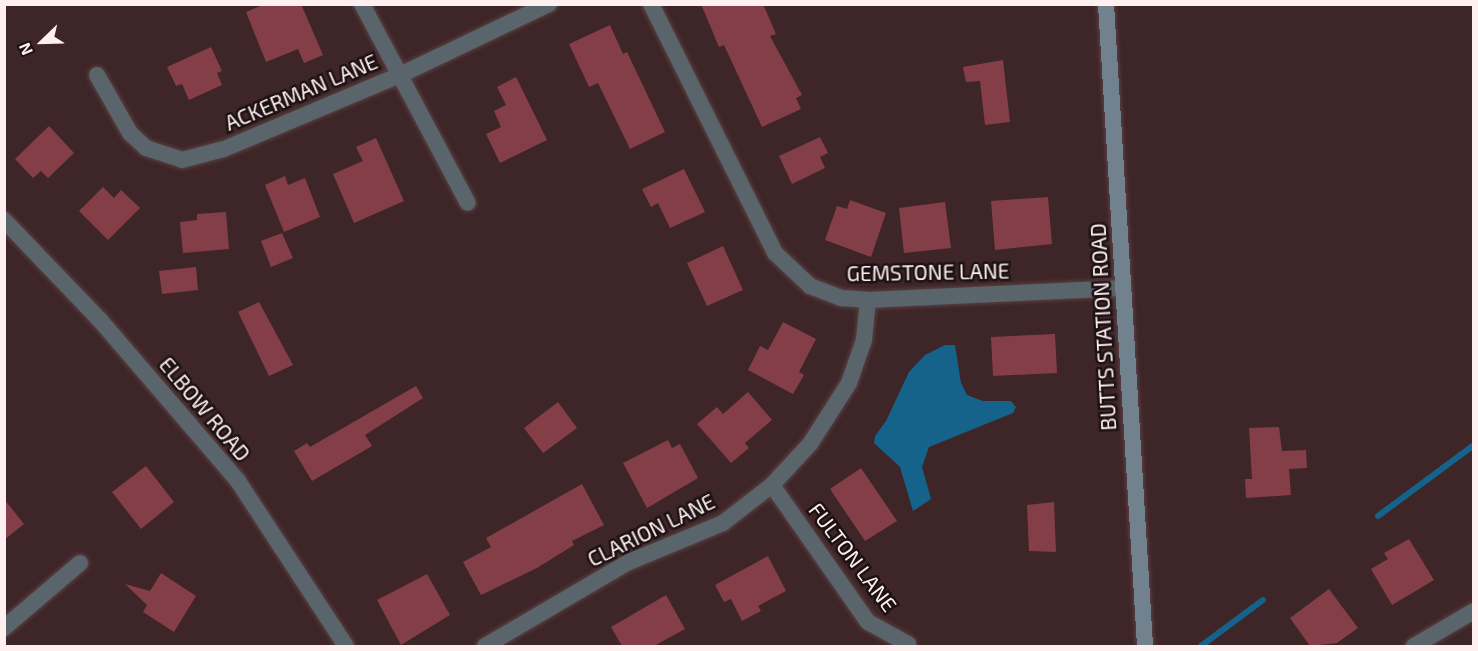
<!DOCTYPE html>
<html>
<head>
<meta charset="utf-8">
<style>
	body { margin:0 }
	#map { position:relative; width:1478px; height:651px; overflow:hidden; background:#3e2527; font-family:"Exo 2",sans-serif }
	div>[style] { position:absolute }
	[style*='--x'] { left:calc(var(--x)*1px); top:calc(var(--y)*1px); width:calc(var(--w)*1px); rotate:calc(var(--a)*1deg) }
	.water>* { inset:0; background:#15638b }
	.stream>* { height:6px; margin:-3px; padding:0 3px; transform-origin:3px; border-radius:3px; background:#15638b }
	.building>* { inset:0; background:#843e48 }
	.roads { filter:drop-shadow(0 0 2px #594143) drop-shadow(0 0 2px #594143) }
	.minor>* { height:16px; margin:-8px; padding:0 8px; transform-origin:8px; border-radius:8px; background:#59646b }
	.tertiary>* { height:16px; margin:-8px; padding:0 8px; transform-origin:8px; border-radius:8px; background:#59646b }
	.secondary>* { height:16px; margin:-8px; padding:0 8px; transform-origin:8px; border-radius:8px; background:#71828e }
	span { translate:-50% -50%; white-space:nowrap; text-align:center; line-height:1.15; -webkit-text-stroke:5px #1d1213; paint-order:stroke }
	.street-label { font-size:21px; color:#feeff1 }
	.frame { position:absolute; inset:0; border:6px solid #feeff1; pointer-events:none }
	.north { position:absolute; left:12px; top:12px; width:60px; height:60px; -webkit-text-stroke:4px #1d1213; paint-order:stroke; rotate:247deg; font-size:16px; font-weight:700; line-height:24px; text-align:center; color:#feeff1 }
	.north::after { content:''; display:block; margin:auto; width:21px; height:27px; background:#feeff1; clip-path:polygon(50% 0,100% 100%,50% 72%,0 100%) }
</style>
</head>
<body>
<div id="map">
	<div class="water">
		<div style="clip-path:polygon(945px 345px,955px 345px,961px 383px,967px 395px,983px 401px,1011px 401px,1016px 407px,1013px 413px,929px 447px,922px 467px,931px 499px,913px 511px,900px 467px,874px 443px,875px 436px,886px 421px,909px 372px,925px 355px)"></div>
	</div>
	<div class="stream">
		<div style="--x:1378;--y:516;--w:119;--a:-36.5"></div>
		<div style="--x:1201;--y:646;--w:77;--a:-36.6"></div>
	</div>
	<div class="building">
		<div style="clip-path:polygon(265px 4px,301px 4px,323px 55px,304px 63px,298px 49px,266px 62px,246px 12px)"></div>
		<div style="clip-path:polygon(701px 4px,763px 4px,776px 34px,770px 36px,802px 95px,796px 98px,801px 109px,762px 127px,724px 45px,719px 47px)"></div>
		<div style="clip-path:polygon(610px 25px,623px 54px,627px 52px,665px 132px,630px 149px,598px 83px,589px 87px,569px 44px)"></div>
		<div style="clip-path:polygon(211px 47px,222px 71px,217px 73px,222px 85px,189px 100px,182px 84px,176px 86px,167px 67px)"></div>
		<div style="clip-path:polygon(1003px 60px,1010px 122px,985px 125px,980px 81px,966px 82px,963px 67px)"></div>
		<div style="clip-path:polygon(516px 77px,547px 140px,500px 163px,486px 134px,501px 127px,494px 111px,506px 105px,497px 87px)"></div>
		<div style="clip-path:polygon(49px 126px,74px 153px,48px 178px,41px 171px,33px 178px,15px 159px)"></div>
		<div style="clip-path:polygon(820px 137px,828px 153px,820px 157px,825px 168px,792px 184px,779px 156px)"></div>
		<div style="clip-path:polygon(376px 138px,404px 201px,354px 223px,333px 174px,363px 161px,356px 147px)"></div>
		<div style="clip-path:polygon(684px 169px,705px 212px,670px 228px,658px 203px,651px 207px,642px 189px)"></div>
		<div style="clip-path:polygon(285px 176px,288px 185px,305px 178px,320px 217px,284px 232px,265px 185px)"></div>
		<div style="clip-path:polygon(103px 187px,114px 198px,121px 190px,140px 208px,108px 240px,79px 211px)"></div>
		<div style="clip-path:polygon(1048px 197px,1052px 244px,995px 250px,991px 201px)"></div>
		<div style="clip-path:polygon(850px 200px,886px 213px,871px 257px,825px 240px,837px 206px,847px 209px)"></div>
		<div style="clip-path:polygon(945px 202px,951px 248px,904px 253px,899px 208px)"></div>
		<div style="clip-path:polygon(226px 212px,229px 249px,183px 253px,180px 222px,197px 220px,197px 214px)"></div>
		<div style="clip-path:polygon(282px 233px,293px 258px,271px 267px,261px 241px)"></div>
		<div style="clip-path:polygon(723px 246px,743px 290px,707px 306px,687px 263px)"></div>
		<div style="clip-path:polygon(196px 267px,198px 290px,162px 294px,159px 271px)"></div>
		<div style="clip-path:polygon(259px 302px,293px 365px,269px 376px,238px 312px)"></div>
		<div style="clip-path:polygon(783px 322px,816px 339px,799px 372px,804px 375px,793px 394px,748px 370px,760px 346px,768px 350px)"></div>
		<div style="clip-path:polygon(1055px 334px,1057px 373px,993px 376px,991px 337px)"></div>
		<div style="clip-path:polygon(416px 386px,423px 398px,365px 435px,372px 446px,312px 481px,294px 451px,307px 443px,310px 447px)"></div>
		<div style="clip-path:polygon(748px 392px,772px 420px,745px 443px,749px 448px,731px 463px,697px 424px,717px 407px,723px 414px)"></div>
		<div style="clip-path:polygon(558px 402px,577px 428px,543px 453px,524px 428px)"></div>
		<div style="clip-path:polygon(1279px 427px,1282px 451px,1306px 450px,1307px 468px,1289px 469px,1291px 495px,1246px 498px,1245px 479px,1252px 479px,1249px 428px)"></div>
		<div style="clip-path:polygon(668px 440px,672px 448px,680px 444px,698px 478px,647px 508px,623px 463px)"></div>
		<div style="clip-path:polygon(146px 466px,174px 502px,141px 529px,112px 492px)"></div>
		<div style="clip-path:polygon(861px 468px,897px 521px,865px 541px,830px 489px)"></div>
		<div style="clip-path:polygon(582px 484px,604px 525px,572px 541px,574px 545px,537px 568px,481px 595px,463px 562px,491px 547px,486px 538px)"></div>
		<div style="clip-path:polygon(4px 499px,24px 524px,4px 540px)"></div>
		<div style="clip-path:polygon(1054px 502px,1056px 552px,1029px 551px,1027px 505px)"></div>
		<div style="clip-path:polygon(1409px 539px,1434px 580px,1392px 605px,1371px 569px,1388px 559px,1384px 553px)"></div>
		<div style="clip-path:polygon(768px 556px,786px 591px,758px 606px,761px 611px,742px 621px,731px 599px,724px 602px,715px 585px)"></div>
		<div style="clip-path:polygon(161px 573px,196px 596px,174px 632px,143px 612px,147px 605px,125px 584px,150px 591px)"></div>
		<div style="clip-path:polygon(427px 574px,450px 615px,401px 645px,377px 600px)"></div>
		<div style="clip-path:polygon(1329px 589px,1358px 628px,1337px 643px,1310px 646px,1290px 618px)"></div>
		<div style="clip-path:polygon(666px 595px,685px 629px,654px 646px,622px 646px,611px 627px)"></div>
	</div>
	<div class="roads">
		<div class="minor">
			<div style="--x:362;--y:4;--w:225;--a:62"></div>
			<div style="--x:651;--y:4;--w:278;--a:63.5"></div>
			<div style="--x:775;--y:253;--w:48;--a:43.3"></div>
			<div style="--x:810;--y:286;--w:34;--a:21"></div>
			<div style="--x:842;--y:298;--w:26;--a:4"></div>
			<div style="--x:868;--y:300;--w:256;--a:-2.7"></div>
			<div style="--x:97;--y:75;--w:67;--a:60.4"></div>
			<div style="--x:130;--y:133;--w:22;--a:43"></div>
			<div style="--x:146;--y:148;--w:38;--a:18"></div>
			<div style="--x:182;--y:160;--w:43;--a:-14.7"></div>
			<div style="--x:224;--y:149;--w:191;--a:-22.8"></div>
			<div style="--x:400;--y:75;--w:165;--a:-25.5"></div>
			<div style="--x:772;--y:485;--w:167;--a:55"></div>
			<div style="--x:868;--y:622;--w:46;--a:28.8"></div>
			<div style="--x:4;--y:628;--w:100;--a:-40.5"></div>
			<div style="--x:485;--y:646;--w:167;--a:-30.3"></div>
			<div style="--x:629;--y:562;--w:102;--a:-22.5"></div>
			<div style="--x:723;--y:523;--w:62;--a:-37.8"></div>
			<div style="--x:772;--y:485;--w:56;--a:-47.2"></div>
			<div style="--x:810;--y:444;--w:72;--a:-57.4"></div>
			<div style="--x:849;--y:383;--w:46;--a:-70.8"></div>
			<div style="--x:864;--y:340;--w:40;--a:-84.3"></div>
			<div style="--x:1414;--y:646;--w:69;--a:-30.3"></div>
		</div>
		<div class="tertiary">
			<div style="--x:4;--y:220;--w:139;--a:46.2"></div>
			<div style="--x:100;--y:320;--w:212;--a:49.4"></div>
			<div style="--x:238;--y:481;--w:197;--a:56.8"></div>
		</div>
		<div class="secondary">
			<div style="--x:1106;--y:4;--w:643;--a:86.52"></div>
		</div>
	</div>
	<div class="street-label">
		<span style="left:301px;top:92px;rotate:-23deg">ACKERMAN LANE</span>
		<span style="left:928px;top:272px;rotate:-1deg">GEMSTONE LANE</span>
		<span style="left:1103px;top:327px;rotate:-93deg">BUTTS STATION ROAD</span>
		<span style="left:205px;top:409px;rotate:50deg">ELBOW ROAD</span>
		<span style="left:651px;top:530px;rotate:-26deg">CLARION LANE</span>
		<span style="left:853px;top:557px;rotate:53deg">FULTON LANE</span>
	</div>
	<div class="frame"></div>
	<div class="north">N</div>
</div>
</body>
</html>
